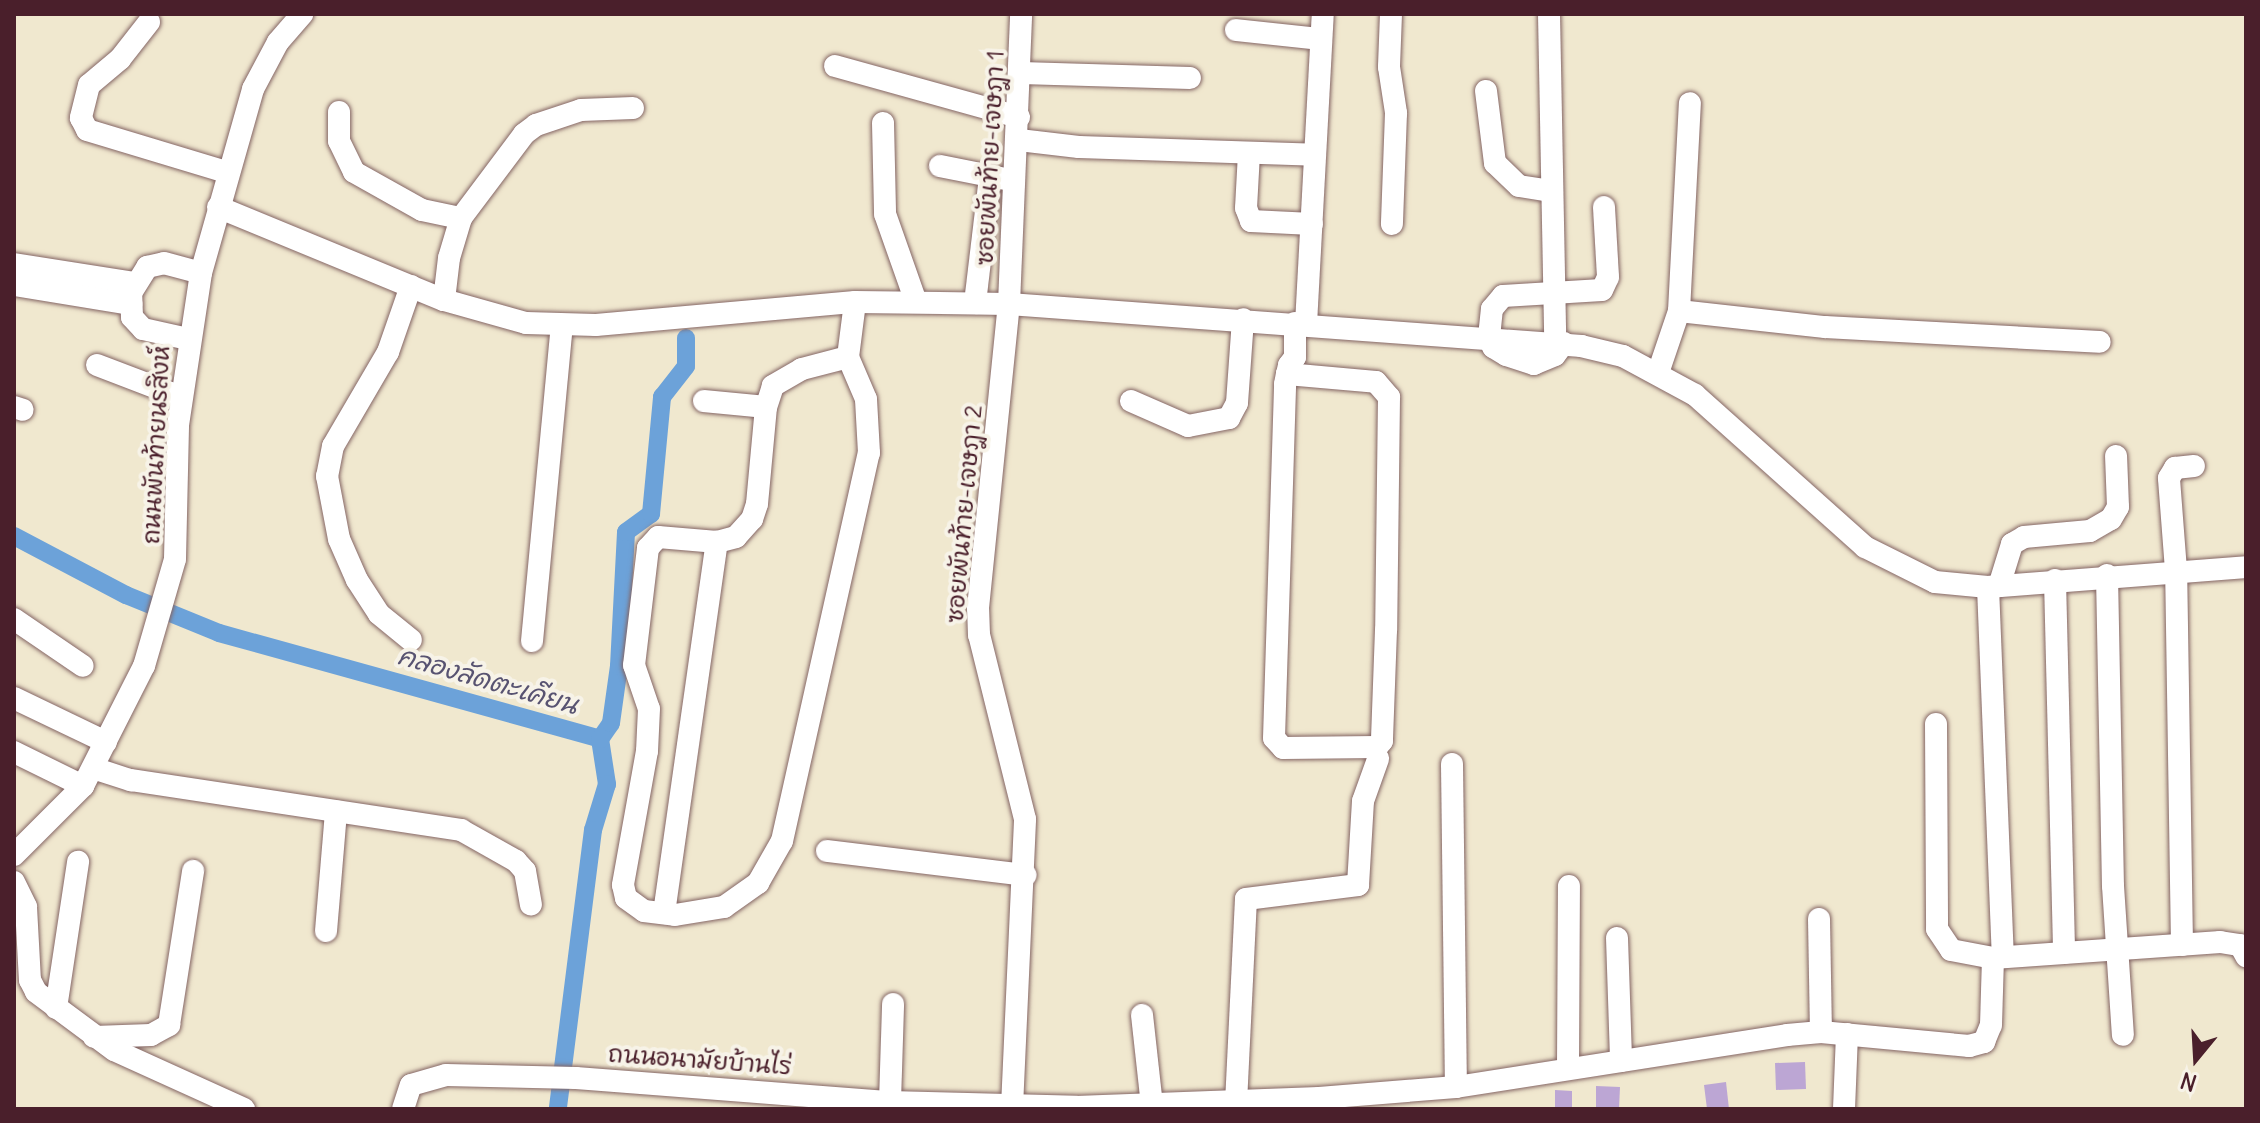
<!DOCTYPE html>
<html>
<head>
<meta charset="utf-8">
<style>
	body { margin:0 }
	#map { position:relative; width:2260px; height:1123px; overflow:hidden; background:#f0e8cf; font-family:Delius,"Playpen Sans Thai",sans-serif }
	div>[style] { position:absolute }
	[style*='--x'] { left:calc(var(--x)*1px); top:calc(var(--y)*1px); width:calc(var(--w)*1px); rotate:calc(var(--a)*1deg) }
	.canal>* { height:18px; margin:-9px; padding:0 9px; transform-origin:9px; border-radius:9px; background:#6ca2d9 }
	.building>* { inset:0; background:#bca6d4 }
	.roads { filter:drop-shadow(0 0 2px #846564) drop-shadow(0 0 2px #846564) }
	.minor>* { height:22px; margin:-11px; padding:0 11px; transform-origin:11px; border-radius:11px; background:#fff }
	span { translate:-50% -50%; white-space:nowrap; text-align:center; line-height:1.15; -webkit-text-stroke:8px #f7f3e8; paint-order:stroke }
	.street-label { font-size:24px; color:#4a1f2b }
	.water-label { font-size:26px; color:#585371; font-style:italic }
	.frame { position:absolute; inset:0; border:16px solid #4a1f2b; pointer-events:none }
	.north { position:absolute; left:2156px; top:1019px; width:80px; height:80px; -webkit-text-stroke:6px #f7f3e8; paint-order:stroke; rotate:198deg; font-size:22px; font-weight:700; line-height:32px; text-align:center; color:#4a1f2b }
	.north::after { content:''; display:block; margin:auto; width:28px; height:36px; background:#4a1f2b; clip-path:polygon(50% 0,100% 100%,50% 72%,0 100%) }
</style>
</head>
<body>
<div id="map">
	<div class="canal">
		<div style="--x:14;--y:536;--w:127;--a:27.8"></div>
		<div style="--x:126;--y:595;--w:100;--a:22.2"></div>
		<div style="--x:219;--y:633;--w:395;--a:15.5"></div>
		<div style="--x:600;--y:739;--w:46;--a:81.2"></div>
		<div style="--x:607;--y:784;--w:48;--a:106.9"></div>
		<div style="--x:593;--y:830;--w:281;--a:97.2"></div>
		<div style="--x:600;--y:739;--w:19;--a:-55"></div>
		<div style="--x:611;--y:723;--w:58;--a:-82"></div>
		<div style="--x:619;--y:666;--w:134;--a:-87"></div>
		<div style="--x:626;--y:532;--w:31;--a:-36"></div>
		<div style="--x:651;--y:514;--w:118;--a:-84.6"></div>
		<div style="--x:662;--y:397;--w:39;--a:-52"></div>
		<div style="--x:686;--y:366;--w:28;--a:-90"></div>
	</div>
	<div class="building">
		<div style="clip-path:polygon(1805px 1062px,1806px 1089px,1776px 1090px,1775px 1063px)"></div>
		<div style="clip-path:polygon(1726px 1082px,1729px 1109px,1707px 1109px,1704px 1085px)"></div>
		<div style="clip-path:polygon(1596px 1086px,1620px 1087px,1619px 1109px,1596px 1109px)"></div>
		<div style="clip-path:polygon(1555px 1090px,1572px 1091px,1572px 1109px,1555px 1109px)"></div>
	</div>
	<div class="roads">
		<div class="minor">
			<div style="--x:1391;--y:14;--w:53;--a:92.2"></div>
			<div style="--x:1389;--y:67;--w:47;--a:81.3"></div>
			<div style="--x:1396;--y:113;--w:111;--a:92.1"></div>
			<div style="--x:1549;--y:14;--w:327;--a:88.9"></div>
			<div style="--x:149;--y:22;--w:47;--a:128.1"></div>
			<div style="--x:120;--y:59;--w:40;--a:140"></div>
			<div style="--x:89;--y:85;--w:34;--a:104"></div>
			<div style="--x:81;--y:118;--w:13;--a:63"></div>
			<div style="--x:87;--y:130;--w:148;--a:16.8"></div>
			<div style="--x:1236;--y:30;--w:84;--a:6.1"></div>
			<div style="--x:835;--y:66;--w:191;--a:15.5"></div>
			<div style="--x:1021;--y:73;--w:169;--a:1.7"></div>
			<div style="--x:1486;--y:91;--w:73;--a:82.9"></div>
			<div style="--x:1495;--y:163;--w:33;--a:44"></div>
			<div style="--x:1519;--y:186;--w:33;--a:9"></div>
			<div style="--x:339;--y:112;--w:29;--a:90"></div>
			<div style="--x:339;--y:141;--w:34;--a:64"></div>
			<div style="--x:354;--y:172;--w:78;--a:29.2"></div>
			<div style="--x:422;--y:210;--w:40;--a:12"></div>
			<div style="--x:883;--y:123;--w:91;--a:88.7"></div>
			<div style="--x:885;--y:214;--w:93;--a:70.6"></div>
			<div style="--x:1019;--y:140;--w:60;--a:6.7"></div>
			<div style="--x:1079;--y:147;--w:236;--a:1.9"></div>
			<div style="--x:1249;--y:153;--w:55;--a:93.1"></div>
			<div style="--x:1246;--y:208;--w:14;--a:69"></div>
			<div style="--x:1251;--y:221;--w:61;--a:2.8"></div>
			<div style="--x:940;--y:166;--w:66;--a:11.3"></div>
			<div style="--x:218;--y:207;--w:244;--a:22.4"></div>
			<div style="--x:444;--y:300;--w:85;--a:15.7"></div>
			<div style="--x:526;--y:323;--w:70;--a:1.6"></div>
			<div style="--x:596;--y:325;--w:260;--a:-5.1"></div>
			<div style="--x:855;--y:302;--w:154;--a:0.7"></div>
			<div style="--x:1009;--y:304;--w:574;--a:4.2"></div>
			<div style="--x:1581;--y:346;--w:43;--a:13.4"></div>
			<div style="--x:1623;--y:356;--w:82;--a:28.4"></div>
			<div style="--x:1695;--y:395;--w:228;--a:41.8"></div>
			<div style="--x:1865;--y:547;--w:78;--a:26.6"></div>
			<div style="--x:1935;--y:582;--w:53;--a:5.4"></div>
			<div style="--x:1988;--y:587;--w:259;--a:-4.4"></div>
			<div style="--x:14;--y:264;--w:121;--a:9"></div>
			<div style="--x:14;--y:285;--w:119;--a:9.2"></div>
			<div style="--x:411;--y:286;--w:70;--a:109.2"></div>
			<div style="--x:388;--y:352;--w:109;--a:120.3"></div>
			<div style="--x:333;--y:446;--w:31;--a:101"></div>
			<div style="--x:327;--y:476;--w:64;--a:79.2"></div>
			<div style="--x:339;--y:539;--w:45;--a:66.3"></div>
			<div style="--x:357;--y:580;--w:40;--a:57.1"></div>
			<div style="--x:379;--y:614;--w:41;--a:39.1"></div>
			<div style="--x:444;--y:300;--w:42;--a:-83.2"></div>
			<div style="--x:449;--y:258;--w:42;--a:-73.3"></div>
			<div style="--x:461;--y:218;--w:105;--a:-53.1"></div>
			<div style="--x:524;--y:134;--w:15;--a:-37"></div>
			<div style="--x:536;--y:125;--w:47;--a:-18.4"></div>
			<div style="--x:581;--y:110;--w:52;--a:-2.2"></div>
			<div style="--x:975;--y:303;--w:127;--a:-83.2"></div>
			<div style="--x:1679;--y:311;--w:147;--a:6.3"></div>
			<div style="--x:1825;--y:327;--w:275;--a:3.1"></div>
			<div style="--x:1306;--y:324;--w:310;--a:-86.9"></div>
			<div style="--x:188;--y:339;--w:46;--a:-167.5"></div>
			<div style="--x:143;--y:329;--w:16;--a:-133"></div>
			<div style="--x:132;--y:317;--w:24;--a:-92"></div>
			<div style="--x:131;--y:293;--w:31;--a:-58"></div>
			<div style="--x:147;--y:267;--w:17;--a:-13"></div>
			<div style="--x:164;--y:263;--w:38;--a:15"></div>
			<div style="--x:1564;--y:343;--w:15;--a:127"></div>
			<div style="--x:1555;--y:355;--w:23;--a:157"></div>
			<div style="--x:1534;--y:364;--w:29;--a:-162"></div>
			<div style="--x:1506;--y:355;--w:15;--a:-148"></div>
			<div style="--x:1493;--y:347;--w:11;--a:-112"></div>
			<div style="--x:1489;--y:337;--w:28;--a:-84"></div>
			<div style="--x:1492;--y:309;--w:17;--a:-50"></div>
			<div style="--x:1503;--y:296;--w:99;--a:-3.5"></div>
			<div style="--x:1602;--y:290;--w:14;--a:-65"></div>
			<div style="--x:1608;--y:277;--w:70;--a:-93.3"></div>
			<div style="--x:848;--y:357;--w:48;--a:165.4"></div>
			<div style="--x:802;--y:369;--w:34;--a:150"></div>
			<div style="--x:773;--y:386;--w:22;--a:108"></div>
			<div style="--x:766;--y:407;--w:97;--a:95.3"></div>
			<div style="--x:757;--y:504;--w:16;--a:108"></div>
			<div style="--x:752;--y:519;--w:24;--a:132"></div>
			<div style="--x:736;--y:537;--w:20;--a:165"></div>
			<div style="--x:717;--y:542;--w:59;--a:-175.2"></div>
			<div style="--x:658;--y:537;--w:15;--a:132"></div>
			<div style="--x:648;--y:548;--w:118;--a:96.8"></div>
			<div style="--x:634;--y:665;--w:46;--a:71.2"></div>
			<div style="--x:649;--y:709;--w:42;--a:92.7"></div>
			<div style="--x:647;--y:751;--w:136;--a:100.2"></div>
			<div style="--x:623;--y:885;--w:13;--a:77"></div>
			<div style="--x:626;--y:898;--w:22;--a:36"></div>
			<div style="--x:644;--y:911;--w:31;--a:7"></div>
			<div style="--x:675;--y:915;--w:50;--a:-9.3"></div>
			<div style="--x:724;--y:907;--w:42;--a:-35.2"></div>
			<div style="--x:758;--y:883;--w:48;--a:-60.3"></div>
			<div style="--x:782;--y:841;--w:398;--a:-77.4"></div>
			<div style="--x:869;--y:453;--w:54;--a:-93.2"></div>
			<div style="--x:866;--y:399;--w:46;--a:-113.2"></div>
			<div style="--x:848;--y:357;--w:55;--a:-82.7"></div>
			<div style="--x:97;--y:365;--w:90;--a:20.9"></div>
			<div style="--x:1658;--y:373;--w:65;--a:-71.3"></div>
			<div style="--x:1679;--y:311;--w:208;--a:-87"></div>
			<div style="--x:1287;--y:374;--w:89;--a:5.1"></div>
			<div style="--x:1376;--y:382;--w:20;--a:49"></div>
			<div style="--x:1389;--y:397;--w:233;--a:90.7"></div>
			<div style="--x:1386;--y:630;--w:111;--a:92.1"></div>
			<div style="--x:1382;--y:741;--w:8;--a:130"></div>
			<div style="--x:1377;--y:747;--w:94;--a:179.4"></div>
			<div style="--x:1283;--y:748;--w:13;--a:-132"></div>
			<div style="--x:1274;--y:738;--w:354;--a:-88.2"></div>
			<div style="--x:1285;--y:384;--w:10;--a:-79"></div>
			<div style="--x:1287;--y:374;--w:9;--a:-77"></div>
			<div style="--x:1289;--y:365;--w:10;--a:-53"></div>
			<div style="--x:1295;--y:357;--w:34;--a:-90"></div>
			<div style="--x:704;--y:401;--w:62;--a:5.5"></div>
			<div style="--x:1131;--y:401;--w:62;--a:23.7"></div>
			<div style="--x:1188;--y:426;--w:42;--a:-11"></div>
			<div style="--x:1229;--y:418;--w:17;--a:-62"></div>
			<div style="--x:1237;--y:403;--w:84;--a:-85.9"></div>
			<div style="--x:14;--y:407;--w:9;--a:18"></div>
			<div style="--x:2107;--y:575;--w:311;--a:88.9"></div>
			<div style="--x:2113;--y:886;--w:149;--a:86.2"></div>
			<div style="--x:2055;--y:580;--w:373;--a:88.6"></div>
			<div style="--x:1999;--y:586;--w:44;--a:-72.8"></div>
			<div style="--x:2012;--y:544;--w:14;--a:-30"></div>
			<div style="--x:2024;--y:537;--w:66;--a:-5.2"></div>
			<div style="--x:2090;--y:531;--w:24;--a:-30"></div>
			<div style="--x:2111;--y:519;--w:14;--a:-60"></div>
			<div style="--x:2118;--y:507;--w:51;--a:-92.2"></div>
			<div style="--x:1988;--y:587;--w:367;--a:87.7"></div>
			<div style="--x:14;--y:619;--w:83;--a:34.3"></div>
			<div style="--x:532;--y:641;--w:317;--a:-84.6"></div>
			<div style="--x:14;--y:698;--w:102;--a:25.6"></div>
			<div style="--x:1936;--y:724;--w:205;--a:89.7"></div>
			<div style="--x:1937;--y:929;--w:25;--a:56"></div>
			<div style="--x:1951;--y:950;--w:43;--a:10.8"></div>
			<div style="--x:1993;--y:958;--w:228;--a:-4"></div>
			<div style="--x:2220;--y:942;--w:20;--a:9"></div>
			<div style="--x:2240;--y:945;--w:13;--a:61"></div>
			<div style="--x:14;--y:752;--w:77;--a:26.2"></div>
			<div style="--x:1452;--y:764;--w:323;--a:89.3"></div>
			<div style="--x:93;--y:768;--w:40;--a:18"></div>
			<div style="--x:131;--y:780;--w:334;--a:8.6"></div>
			<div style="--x:461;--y:830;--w:63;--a:29.4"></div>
			<div style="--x:516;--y:861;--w:13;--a:48"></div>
			<div style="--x:525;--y:871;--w:34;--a:80"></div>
			<div style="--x:827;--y:851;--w:200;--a:6.9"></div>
			<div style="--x:14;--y:855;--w:98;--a:-45"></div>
			<div style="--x:83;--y:786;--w:135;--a:-63.1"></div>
			<div style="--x:144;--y:666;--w:111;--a:-73.8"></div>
			<div style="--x:175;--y:559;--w:134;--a:-88.7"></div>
			<div style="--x:178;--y:425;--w:154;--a:-81.4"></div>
			<div style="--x:201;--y:273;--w:191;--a:-74.2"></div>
			<div style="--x:253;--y:89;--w:53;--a:-62"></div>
			<div style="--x:278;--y:42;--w:37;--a:-49"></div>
			<div style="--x:14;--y:882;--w:28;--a:64"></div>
			<div style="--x:26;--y:907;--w:73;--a:86.9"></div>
			<div style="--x:30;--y:980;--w:13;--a:63"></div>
			<div style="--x:36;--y:992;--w:97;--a:36.6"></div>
			<div style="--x:114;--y:1050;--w:143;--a:24.4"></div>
			<div style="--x:664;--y:913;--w:375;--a:-81.9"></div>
			<div style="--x:1819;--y:919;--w:113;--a:89"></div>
			<div style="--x:326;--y:931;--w:120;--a:-85.2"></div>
			<div style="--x:1617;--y:938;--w:123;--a:88.1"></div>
			<div style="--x:2182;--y:945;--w:375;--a:-90.9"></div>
			<div style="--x:2176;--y:570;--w:92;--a:-94.4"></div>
			<div style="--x:2169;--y:478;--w:12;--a:-59"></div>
			<div style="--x:2175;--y:468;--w:19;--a:-6"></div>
			<div style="--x:56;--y:1008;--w:148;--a:-81.4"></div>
			<div style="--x:1142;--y:1015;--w:91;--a:83.7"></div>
			<div style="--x:94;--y:1037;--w:57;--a:-2"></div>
			<div style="--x:151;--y:1035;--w:21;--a:-29"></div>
			<div style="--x:169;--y:1025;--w:156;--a:-81.1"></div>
			<div style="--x:1568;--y:1067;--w:181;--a:-89.7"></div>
			<div style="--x:890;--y:1102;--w:98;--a:-88.2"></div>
			<div style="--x:1236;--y:1103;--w:204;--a:-87.2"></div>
			<div style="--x:1246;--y:899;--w:113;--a:-7.1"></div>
			<div style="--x:1358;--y:885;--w:84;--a:-86.6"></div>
			<div style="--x:1363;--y:801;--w:45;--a:-70.3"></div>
			<div style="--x:1012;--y:1107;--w:288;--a:-87.4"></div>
			<div style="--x:1025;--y:819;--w:190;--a:-104"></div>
			<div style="--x:979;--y:635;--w:27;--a:-92"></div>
			<div style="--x:978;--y:608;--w:306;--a:-84.2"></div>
			<div style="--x:1009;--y:304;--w:290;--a:-87.6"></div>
			<div style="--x:403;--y:1109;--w:25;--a:-72"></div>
			<div style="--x:411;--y:1085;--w:36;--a:-16"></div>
			<div style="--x:446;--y:1075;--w:130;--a:1.3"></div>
			<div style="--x:576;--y:1078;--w:315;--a:4.4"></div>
			<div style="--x:890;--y:1102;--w:186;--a:1.5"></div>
			<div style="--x:1076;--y:1107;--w:243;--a:-2.1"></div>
			<div style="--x:1319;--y:1098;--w:137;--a:-4.6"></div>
			<div style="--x:1456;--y:1087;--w:335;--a:-8.9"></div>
			<div style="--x:1787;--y:1035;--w:34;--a:-5"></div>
			<div style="--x:1821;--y:1032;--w:149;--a:5.4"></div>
			<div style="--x:1969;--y:1046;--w:16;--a:-15"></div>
			<div style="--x:1984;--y:1042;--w:18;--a:-68"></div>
			<div style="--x:1991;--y:1025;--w:67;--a:-88.3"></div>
			<div style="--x:1844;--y:1109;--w:75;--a:-87.7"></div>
		</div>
	</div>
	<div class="street-label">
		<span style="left:990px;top:158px;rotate:-87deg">ซอยพันท้าย-เจษฎา 1</span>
		<span style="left:156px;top:445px;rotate:-87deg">ถนนพันท้ายนรสิงห์</span>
		<span style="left:964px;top:514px;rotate:-85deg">ซอยพันท้าย-เจษฎา 2</span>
		<span style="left:700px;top:1060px;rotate:4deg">ถนนอนามัยบ้านไร่</span>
	</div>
	<div class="water-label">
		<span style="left:488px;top:680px;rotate:16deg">คลองลัดตะเคียน</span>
	</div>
	<div class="frame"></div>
	<div class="north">N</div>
</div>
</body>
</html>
